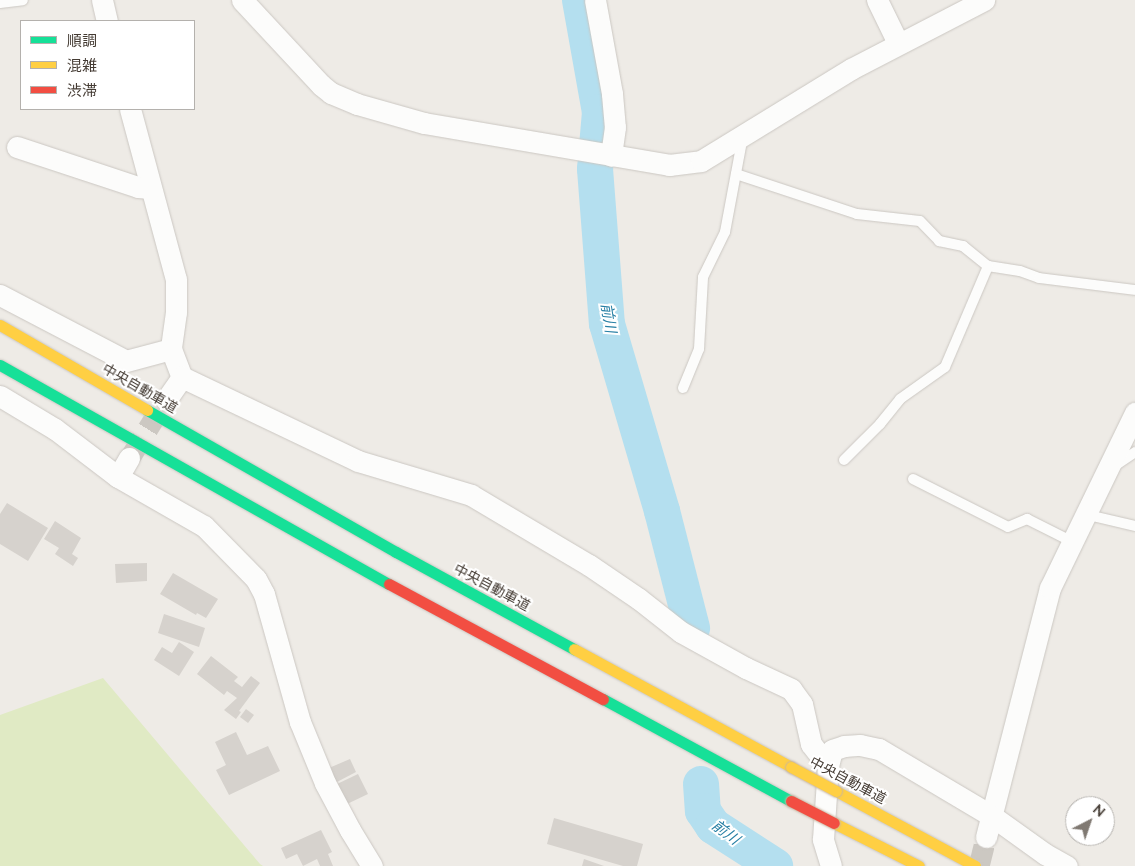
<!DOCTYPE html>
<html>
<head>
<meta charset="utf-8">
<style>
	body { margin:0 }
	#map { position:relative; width:1135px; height:866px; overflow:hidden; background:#eeebe6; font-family:Mulish,"Noto Sans JP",sans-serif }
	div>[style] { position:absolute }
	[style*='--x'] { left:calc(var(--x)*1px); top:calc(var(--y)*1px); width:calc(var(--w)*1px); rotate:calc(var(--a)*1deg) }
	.green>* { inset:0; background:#e0eac4 }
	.river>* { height:36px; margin:-18px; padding:0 18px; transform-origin:18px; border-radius:18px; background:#b4dfef }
	.building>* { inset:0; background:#d6d2cd }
	.street-tunnel>* { height:21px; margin-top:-10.5px; transform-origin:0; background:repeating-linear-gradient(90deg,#ccc8c2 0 21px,transparent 0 32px) }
	.roads { filter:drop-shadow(0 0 1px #cbc7c2) drop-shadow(0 0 1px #cbc7c2) }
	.lane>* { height:10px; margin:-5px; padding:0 5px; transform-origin:5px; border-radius:5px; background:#fcfcfb }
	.street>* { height:21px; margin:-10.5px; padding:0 10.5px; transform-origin:10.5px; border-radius:10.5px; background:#fcfcfb }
	.fast>* { height:11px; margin:-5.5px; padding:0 5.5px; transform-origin:5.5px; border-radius:5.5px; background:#16e098 }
	.slow>* { height:11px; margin:-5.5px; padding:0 5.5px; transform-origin:5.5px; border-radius:5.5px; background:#ffcf43 }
	.jam>* { height:11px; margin:-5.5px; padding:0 5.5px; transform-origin:5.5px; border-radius:5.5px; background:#f24e42 }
	.bridges { filter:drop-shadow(0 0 1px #c8b5a0) drop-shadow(0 0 1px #c8b5a0) }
	.slow-bridge>* { height:11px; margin:-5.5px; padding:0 5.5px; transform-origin:5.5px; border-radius:5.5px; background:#ffcf43 }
	.jam-bridge>* { height:11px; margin:-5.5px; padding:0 5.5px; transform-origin:5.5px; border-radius:5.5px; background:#f24e42 }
	span { translate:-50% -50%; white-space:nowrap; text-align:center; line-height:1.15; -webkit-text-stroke:4px #fff; paint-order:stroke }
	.street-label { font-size:14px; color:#443b33 }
	.water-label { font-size:15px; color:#267fa4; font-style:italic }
	.legend { position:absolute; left:20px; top:20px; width:175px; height:90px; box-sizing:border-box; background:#fff; border:1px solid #b4b1ad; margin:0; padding:6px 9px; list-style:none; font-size:15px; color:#443b33 }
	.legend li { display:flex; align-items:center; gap:10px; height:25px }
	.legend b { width:25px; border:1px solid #b4b1ad }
	.north { position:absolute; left:1065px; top:796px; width:50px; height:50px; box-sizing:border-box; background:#fff; border:1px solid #b4b1ad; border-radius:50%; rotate:41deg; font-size:14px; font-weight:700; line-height:20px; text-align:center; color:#443b33 }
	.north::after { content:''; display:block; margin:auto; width:18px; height:22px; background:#807972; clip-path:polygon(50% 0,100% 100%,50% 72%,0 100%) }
</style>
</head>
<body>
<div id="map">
	<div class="green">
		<div style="clip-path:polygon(103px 678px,260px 864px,263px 866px,0 866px,0 715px)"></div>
	</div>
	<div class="river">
		<div style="--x:580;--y:0;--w:114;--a:79.9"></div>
		<div style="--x:600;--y:112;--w:57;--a:95"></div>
		<div style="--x:595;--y:169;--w:155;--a:85.6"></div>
		<div style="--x:607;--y:324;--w:195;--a:73.6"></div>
		<div style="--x:662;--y:511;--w:121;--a:75.6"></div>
		<div style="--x:701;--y:784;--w:27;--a:86"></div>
		<div style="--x:703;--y:811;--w:18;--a:56"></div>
		<div style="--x:713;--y:826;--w:74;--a:32.8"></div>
	</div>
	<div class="building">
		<div style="clip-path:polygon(7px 503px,48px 528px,28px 561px,0 544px,0 514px)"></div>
		<div style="clip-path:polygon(55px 521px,81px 538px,72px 554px,78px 558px,73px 566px,55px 554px,59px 548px,44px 539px)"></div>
		<div style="clip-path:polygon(147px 563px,147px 581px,116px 583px,115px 564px)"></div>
		<div style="clip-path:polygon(173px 573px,218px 599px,206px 618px,197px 613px,196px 615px,160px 594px)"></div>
		<div style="clip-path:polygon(164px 614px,205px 628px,199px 647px,158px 633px)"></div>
		<div style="clip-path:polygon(179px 642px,194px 652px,179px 676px,154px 660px,162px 647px,172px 653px)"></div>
		<div style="clip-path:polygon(211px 656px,238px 677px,234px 681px,242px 687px,251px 676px,260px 683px,239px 711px,241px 712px,236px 719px,224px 710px,237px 698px,227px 691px,224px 695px,197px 674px)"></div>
		<div style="clip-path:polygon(246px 709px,254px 715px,248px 723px,240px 717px)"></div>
		<div style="clip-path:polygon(236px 732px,247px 755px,268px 746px,280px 771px,229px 795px,216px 770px,226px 765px,215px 742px)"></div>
		<div style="clip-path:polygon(350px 759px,356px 772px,335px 783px,329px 768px)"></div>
		<div style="clip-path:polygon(358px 774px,368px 794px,345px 805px,335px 785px)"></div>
		<div style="clip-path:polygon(554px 818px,643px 844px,637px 866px,623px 866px,547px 844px)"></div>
		<div style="clip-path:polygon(321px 830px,332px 852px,328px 854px,333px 866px,320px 866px,317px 859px,303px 866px,297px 854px,286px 859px,281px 848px)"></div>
		<div style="clip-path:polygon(584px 859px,604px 866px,582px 866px)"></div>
	</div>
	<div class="street-tunnel">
		<div style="--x:131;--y:456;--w:65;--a:-58.3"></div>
		<div style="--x:979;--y:866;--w:30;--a:-76"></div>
	</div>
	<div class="roads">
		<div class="lane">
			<div style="--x:0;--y:3;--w:23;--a:-7"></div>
			<div style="--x:736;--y:174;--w:127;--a:18.3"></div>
			<div style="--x:857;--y:214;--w:63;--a:6.3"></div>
			<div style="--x:920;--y:221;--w:28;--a:46"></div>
			<div style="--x:939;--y:241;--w:25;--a:12"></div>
			<div style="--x:963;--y:246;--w:32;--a:39"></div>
			<div style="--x:988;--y:266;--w:32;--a:9"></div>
			<div style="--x:1020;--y:271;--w:20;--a:20"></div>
			<div style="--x:1039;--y:278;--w:97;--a:7.1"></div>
			<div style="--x:683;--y:388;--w:42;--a:-67.7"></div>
			<div style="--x:699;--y:349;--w:72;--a:-86.8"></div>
			<div style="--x:703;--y:277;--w:50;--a:-63.9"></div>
			<div style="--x:725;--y:232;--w:98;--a:-79.4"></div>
			<div style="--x:844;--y:460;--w:51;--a:-45"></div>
			<div style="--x:880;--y:424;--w:32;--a:-51"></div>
			<div style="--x:900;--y:399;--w:55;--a:-35.4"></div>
			<div style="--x:945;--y:367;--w:110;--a:-66.9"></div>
			<div style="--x:1113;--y:467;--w:27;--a:-34"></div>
			<div style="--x:913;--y:479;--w:106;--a:26.8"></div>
			<div style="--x:1008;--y:527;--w:21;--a:-23"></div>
			<div style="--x:1027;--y:519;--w:49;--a:26.6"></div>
			<div style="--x:1084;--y:514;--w:52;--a:13.2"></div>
		</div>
		<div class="street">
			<div style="--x:102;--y:0;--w:22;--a:77"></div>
			<div style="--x:242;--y:0;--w:116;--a:47.1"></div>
			<div style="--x:321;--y:85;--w:13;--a:39"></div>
			<div style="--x:331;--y:93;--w:28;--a:23"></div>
			<div style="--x:357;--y:104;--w:70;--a:15.8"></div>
			<div style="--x:424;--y:123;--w:249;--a:9.7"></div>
			<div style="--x:669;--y:165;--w:32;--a:-7"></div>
			<div style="--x:701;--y:161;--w:176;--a:-31.5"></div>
			<div style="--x:851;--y:69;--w:150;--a:-27.4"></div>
			<div style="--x:595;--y:0;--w:96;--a:79.7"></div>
			<div style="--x:612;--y:94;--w:33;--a:85"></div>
			<div style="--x:615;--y:127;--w:29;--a:98"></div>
			<div style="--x:877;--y:0;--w:48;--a:64"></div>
			<div style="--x:130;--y:109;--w:176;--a:74.9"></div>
			<div style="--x:176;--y:279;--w:33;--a:90"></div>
			<div style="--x:176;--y:312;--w:37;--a:98"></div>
			<div style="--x:171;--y:349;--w:30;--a:69"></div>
			<div style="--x:182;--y:377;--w:195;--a:25.5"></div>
			<div style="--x:358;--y:461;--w:118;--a:16.7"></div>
			<div style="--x:471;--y:495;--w:137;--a:30.7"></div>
			<div style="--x:589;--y:565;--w:60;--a:34.2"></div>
			<div style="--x:639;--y:599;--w:53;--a:38.2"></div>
			<div style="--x:681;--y:632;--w:74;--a:29"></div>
			<div style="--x:746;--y:668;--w:50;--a:25"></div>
			<div style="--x:791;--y:689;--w:19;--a:54"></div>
			<div style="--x:802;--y:704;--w:41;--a:77.3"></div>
			<div style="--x:811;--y:744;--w:28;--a:52"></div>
			<div style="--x:17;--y:147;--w:127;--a:18.3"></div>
			<div style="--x:138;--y:187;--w:12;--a:5"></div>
			<div style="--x:0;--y:295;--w:142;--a:27.6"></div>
			<div style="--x:126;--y:361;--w:47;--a:-14.9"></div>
			<div style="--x:0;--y:396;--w:64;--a:31"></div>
			<div style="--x:55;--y:429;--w:79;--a:37.3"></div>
			<div style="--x:118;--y:477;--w:99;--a:29.7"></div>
			<div style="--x:204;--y:526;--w:74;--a:45.5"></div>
			<div style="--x:256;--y:579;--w:17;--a:62"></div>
			<div style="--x:264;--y:594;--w:133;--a:74.3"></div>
			<div style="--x:300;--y:722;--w:66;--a:67.7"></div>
			<div style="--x:325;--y:783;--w:53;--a:62"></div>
			<div style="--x:350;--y:830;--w:42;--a:58.6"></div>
			<div style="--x:166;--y:400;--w:28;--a:-55"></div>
			<div style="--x:118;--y:477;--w:22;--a:-60"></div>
			<div style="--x:986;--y:837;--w:257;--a:-75.6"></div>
			<div style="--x:1050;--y:588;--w:195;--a:-64.1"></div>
			<div style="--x:831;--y:866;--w:28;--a:-107"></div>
			<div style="--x:823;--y:839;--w:73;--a:-86.1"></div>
			<div style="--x:828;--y:766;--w:16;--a:-76"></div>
			<div style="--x:832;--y:750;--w:13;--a:-18"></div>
			<div style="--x:844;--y:746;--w:16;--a:-4"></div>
			<div style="--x:860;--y:745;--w:19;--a:12"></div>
			<div style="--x:879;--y:749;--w:131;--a:30.7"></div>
			<div style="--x:992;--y:816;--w:65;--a:35.6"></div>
			<div style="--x:1045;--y:854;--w:25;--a:29"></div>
		</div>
		<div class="fast">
			<div style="--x:0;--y:365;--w:446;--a:29.4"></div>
			<div style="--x:147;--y:410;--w:287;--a:29.7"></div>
			<div style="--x:396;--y:552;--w:203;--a:28.6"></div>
			<div style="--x:603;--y:699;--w:214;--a:28.5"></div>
		</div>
		<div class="slow">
			<div style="--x:0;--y:325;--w:170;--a:30"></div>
			<div style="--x:574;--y:649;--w:247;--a:28.5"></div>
			<div style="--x:836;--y:791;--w:158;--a:28.3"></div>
			<div style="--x:834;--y:823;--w:95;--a:26.8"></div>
		</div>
		<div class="jam">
			<div style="--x:389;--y:584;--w:243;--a:28.3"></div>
		</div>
	</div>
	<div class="bridges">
		<div class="slow-bridge">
			<div style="--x:791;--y:767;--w:51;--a:28.1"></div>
		</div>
		<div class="jam-bridge">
			<div style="--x:791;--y:801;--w:48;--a:27.1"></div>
		</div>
	</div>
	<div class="street-label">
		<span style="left:140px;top:388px;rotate:30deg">中央自動車道</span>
		<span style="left:492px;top:587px;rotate:28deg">中央自動車道</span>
		<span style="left:848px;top:780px;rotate:28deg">中央自動車道</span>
	</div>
	<div class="water-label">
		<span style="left:609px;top:318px;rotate:81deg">前川</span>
		<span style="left:726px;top:832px;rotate:37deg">前川</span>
	</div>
	<ul class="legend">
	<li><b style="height:6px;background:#16e098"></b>順調</li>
	<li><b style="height:6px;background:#ffcf43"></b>混雑</li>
	<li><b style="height:6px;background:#f24e42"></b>渋滞</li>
	</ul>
	<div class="north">N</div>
</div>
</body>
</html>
